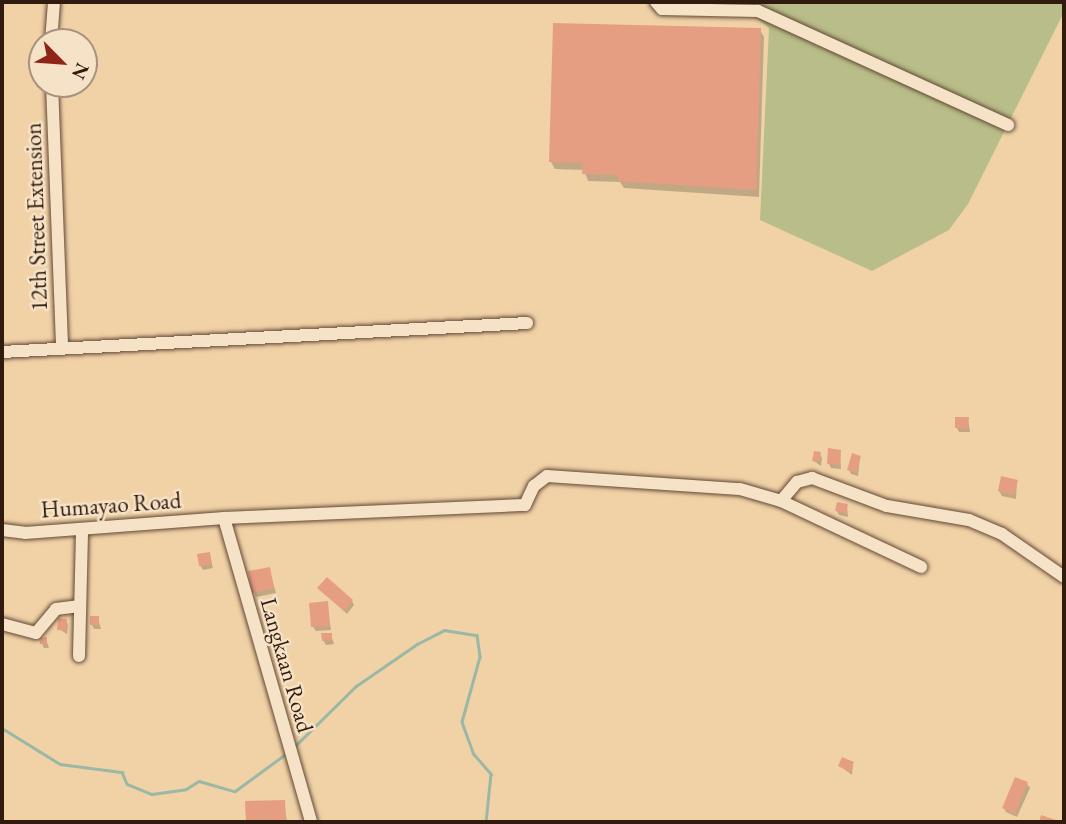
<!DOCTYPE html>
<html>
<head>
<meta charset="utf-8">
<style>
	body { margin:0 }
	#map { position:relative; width:1066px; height:824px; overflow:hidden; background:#f1d2a7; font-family:"EB Garamond",serif }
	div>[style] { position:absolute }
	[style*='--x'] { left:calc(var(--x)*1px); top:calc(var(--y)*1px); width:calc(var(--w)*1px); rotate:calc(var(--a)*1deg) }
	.green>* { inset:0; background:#b8bd89 }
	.shadow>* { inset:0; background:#0003 }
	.stream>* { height:2.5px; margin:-1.25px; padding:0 1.25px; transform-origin:1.25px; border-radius:1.25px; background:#9bb8a5 }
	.building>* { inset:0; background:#e69e83 }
	.roads { filter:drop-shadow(0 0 2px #614935) drop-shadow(0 0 2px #614935) }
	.minor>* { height:12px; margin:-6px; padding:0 6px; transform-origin:6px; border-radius:6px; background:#f6e2c6 }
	span { translate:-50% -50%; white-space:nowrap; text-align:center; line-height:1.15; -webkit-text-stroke:5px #f6e2c6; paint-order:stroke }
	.street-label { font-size:23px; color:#311b0f }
	.frame { position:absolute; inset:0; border:4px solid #311b0f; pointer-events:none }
	.north { position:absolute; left:28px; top:28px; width:70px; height:70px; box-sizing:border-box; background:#f6e2c6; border:2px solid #a7927d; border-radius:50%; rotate:115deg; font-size:19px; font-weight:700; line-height:28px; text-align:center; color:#311b0f }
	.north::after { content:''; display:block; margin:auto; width:24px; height:32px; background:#8f2418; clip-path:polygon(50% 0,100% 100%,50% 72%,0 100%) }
</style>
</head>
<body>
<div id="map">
	<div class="green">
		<div style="clip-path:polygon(758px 2px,1064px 2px,1064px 12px,968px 204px,949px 230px,872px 271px,760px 220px,769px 28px,758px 19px)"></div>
	</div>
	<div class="shadow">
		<div style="clip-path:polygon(760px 30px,764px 37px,759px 197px,624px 188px,620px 182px,588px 181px,584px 170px,555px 169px,551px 162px)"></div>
		<div style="clip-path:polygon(968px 419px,970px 432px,959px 432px,957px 428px)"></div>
		<div style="clip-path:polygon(840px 451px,841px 469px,831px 468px,829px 464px)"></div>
		<div style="clip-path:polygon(820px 454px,822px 458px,821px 466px,814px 461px)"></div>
		<div style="clip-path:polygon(860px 457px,858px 476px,851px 474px,849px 470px)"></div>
		<div style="clip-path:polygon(1017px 481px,1016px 499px,1002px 496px,999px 491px)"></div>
		<div style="clip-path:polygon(847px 506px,848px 517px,839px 515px,837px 511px)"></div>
		<div style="clip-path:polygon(209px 554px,213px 568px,203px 570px,200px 565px)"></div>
		<div style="clip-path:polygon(269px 569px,276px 593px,256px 597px,254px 592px)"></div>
		<div style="clip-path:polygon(319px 588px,352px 601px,354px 605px,347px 614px)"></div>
		<div style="clip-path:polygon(327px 603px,331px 630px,316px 631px,313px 627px)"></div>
		<div style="clip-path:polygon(98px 618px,101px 629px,94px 629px,92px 625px)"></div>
		<div style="clip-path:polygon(66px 621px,68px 625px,67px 634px,59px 629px)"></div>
		<div style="clip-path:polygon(331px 635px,334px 644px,326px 645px,323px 640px)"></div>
		<div style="clip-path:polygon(46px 639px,49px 648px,44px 648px,42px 644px)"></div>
		<div style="clip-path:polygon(301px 709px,305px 725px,297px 726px,294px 722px)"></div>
		<div style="clip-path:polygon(853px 764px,852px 775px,840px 766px)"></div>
		<div style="clip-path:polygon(1027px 784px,1030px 788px,1017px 817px,1006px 812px,1004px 808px)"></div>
		<div style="clip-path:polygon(284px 802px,287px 822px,247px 822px,247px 803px)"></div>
	</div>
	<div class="stream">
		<div style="--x:2;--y:728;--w:68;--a:31.8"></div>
		<div style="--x:60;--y:764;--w:63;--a:7.4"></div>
		<div style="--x:122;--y:772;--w:13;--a:67"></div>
		<div style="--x:127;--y:784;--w:27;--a:22"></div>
		<div style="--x:152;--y:794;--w:34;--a:-8"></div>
		<div style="--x:186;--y:789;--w:15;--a:-32"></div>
		<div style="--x:199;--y:781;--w:37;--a:16"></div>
		<div style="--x:235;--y:791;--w:64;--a:-36.2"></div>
		<div style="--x:295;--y:746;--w:86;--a:-44.5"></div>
		<div style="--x:356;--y:686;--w:74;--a:-34.5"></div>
		<div style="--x:417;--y:644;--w:30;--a:-27"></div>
		<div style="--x:444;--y:630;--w:33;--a:9"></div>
		<div style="--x:477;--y:635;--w:22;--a:82"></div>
		<div style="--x:480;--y:657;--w:67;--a:105.5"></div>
		<div style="--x:462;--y:722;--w:33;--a:70"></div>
		<div style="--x:473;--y:753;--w:28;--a:49"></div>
		<div style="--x:491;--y:774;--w:48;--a:95.9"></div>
	</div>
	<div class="building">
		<div style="clip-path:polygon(553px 23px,761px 28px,756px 190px,618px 181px,618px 175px,582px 174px,583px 163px,549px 162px)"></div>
		<div style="clip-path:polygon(955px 417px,969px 417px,968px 429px,955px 428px)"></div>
		<div style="clip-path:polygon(828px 448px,841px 450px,840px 465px,827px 464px)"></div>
		<div style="clip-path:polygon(814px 451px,821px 452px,819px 462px,812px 461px)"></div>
		<div style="clip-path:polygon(852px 453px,861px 456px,856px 473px,847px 470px)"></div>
		<div style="clip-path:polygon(1001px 476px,1018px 480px,1014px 495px,998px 491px)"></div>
		<div style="clip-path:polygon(837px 502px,848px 504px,846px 513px,835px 511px)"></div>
		<div style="clip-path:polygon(210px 552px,212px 564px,199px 566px,197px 554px)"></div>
		<div style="clip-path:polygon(270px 567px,274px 588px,252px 593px,248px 571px)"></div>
		<div style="clip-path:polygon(327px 577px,353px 600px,344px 611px,317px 588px)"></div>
		<div style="clip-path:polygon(328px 601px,330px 626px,311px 627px,309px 603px)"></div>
		<div style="clip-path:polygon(90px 616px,99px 616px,99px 625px,90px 625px)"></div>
		<div style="clip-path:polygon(58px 618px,67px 619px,66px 631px,57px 630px)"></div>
		<div style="clip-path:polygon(321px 633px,332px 633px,332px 640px,322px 641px)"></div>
		<div style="clip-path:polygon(47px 637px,47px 644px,40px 644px,39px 638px)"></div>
		<div style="clip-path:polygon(302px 707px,304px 720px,293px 723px,290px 710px)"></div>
		<div style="clip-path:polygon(842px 757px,854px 762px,850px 772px,838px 766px)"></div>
		<div style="clip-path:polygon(1015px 777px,1028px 782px,1015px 814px,1002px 808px)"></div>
		<div style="clip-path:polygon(285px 800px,286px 822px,246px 822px,245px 801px)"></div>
		<div style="clip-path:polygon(1041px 815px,1062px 822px,1039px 822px)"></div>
	</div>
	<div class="roads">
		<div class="minor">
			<div style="--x:656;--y:2;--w:9;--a:49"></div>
			<div style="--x:662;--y:9;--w:96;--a:1.2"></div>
			<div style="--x:758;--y:11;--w:275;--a:24.5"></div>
			<div style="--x:51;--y:42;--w:40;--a:-85.7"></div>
			<div style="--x:52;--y:84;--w:264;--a:87.8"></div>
			<div style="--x:2;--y:352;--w:526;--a:-3.16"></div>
			<div style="--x:781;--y:501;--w:25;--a:-50"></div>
			<div style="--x:797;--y:482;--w:16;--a:-15"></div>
			<div style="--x:812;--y:478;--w:80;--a:20.5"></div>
			<div style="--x:887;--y:506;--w:83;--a:9.7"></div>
			<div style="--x:969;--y:520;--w:36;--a:23"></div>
			<div style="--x:1002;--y:534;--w:75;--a:34.7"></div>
			<div style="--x:224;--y:518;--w:316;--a:74"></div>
			<div style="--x:2;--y:530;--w:23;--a:7"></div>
			<div style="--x:25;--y:533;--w:200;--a:-4.3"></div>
			<div style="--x:224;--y:518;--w:301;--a:-2.5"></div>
			<div style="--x:525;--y:505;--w:21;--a:-65"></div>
			<div style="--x:534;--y:486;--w:16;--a:-38"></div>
			<div style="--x:547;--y:476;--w:193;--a:3.9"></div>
			<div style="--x:740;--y:489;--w:43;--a:16.3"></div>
			<div style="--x:781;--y:501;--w:155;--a:25.2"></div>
			<div style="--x:2;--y:624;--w:35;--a:15"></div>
			<div style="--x:36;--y:633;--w:31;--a:-50"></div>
			<div style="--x:56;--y:609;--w:24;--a:-7"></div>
			<div style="--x:79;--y:656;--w:127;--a:-88.6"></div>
		</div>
	</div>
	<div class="street-label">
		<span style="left:36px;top:217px;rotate:-92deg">12th Street Extension</span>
		<span style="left:111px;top:505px;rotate:-4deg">Humayao Road</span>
		<span style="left:287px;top:665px;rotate:74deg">Langkaan Road</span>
	</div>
	<div class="frame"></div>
	<div class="north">N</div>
</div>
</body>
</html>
